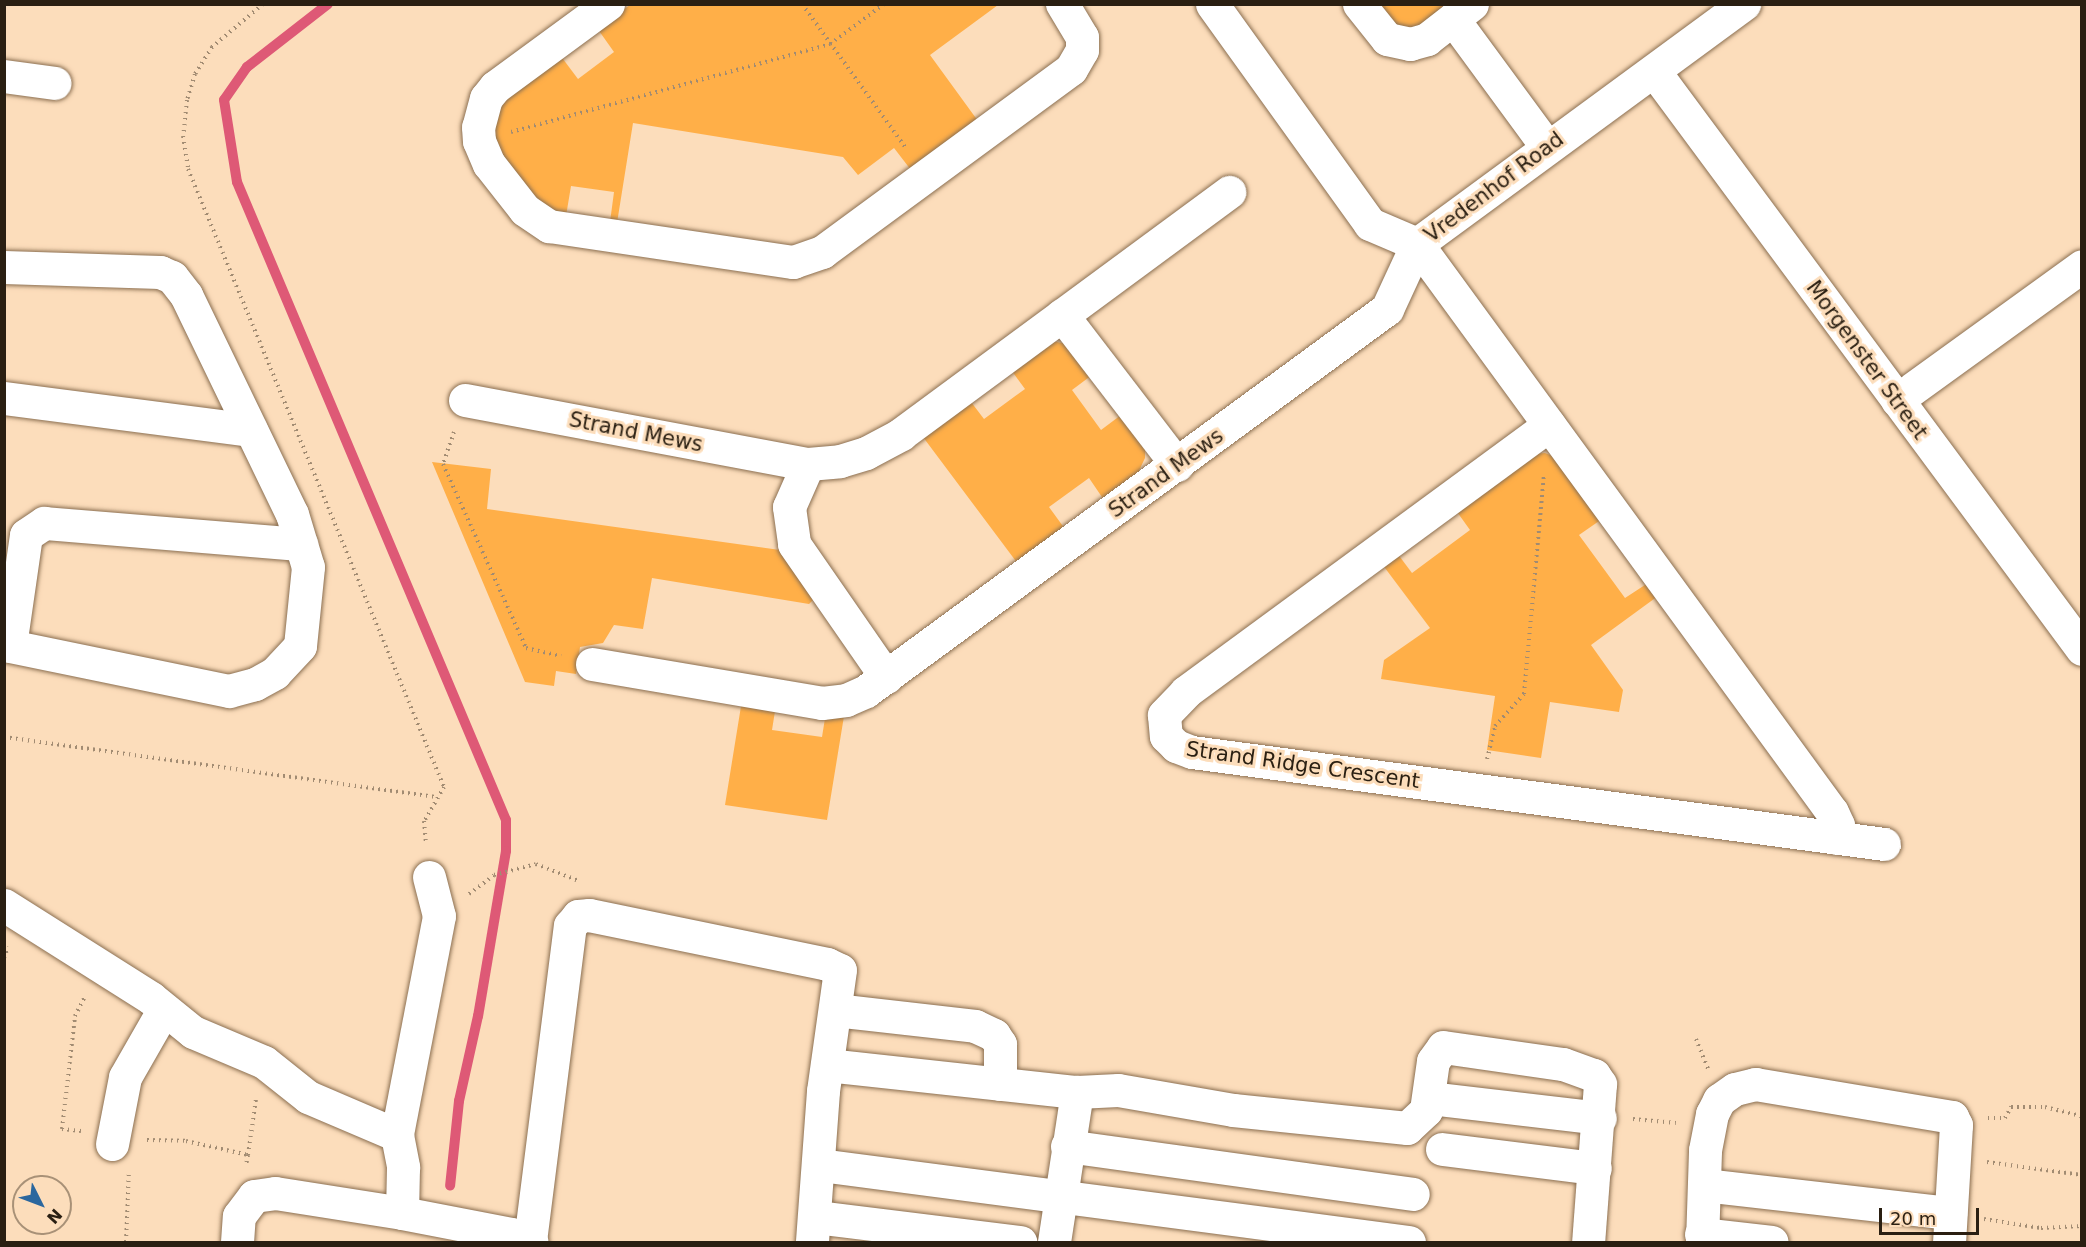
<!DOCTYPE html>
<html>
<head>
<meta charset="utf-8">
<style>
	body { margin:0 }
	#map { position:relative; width:2086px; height:1247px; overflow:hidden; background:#fcddbb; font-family:"DejaVu Sans",sans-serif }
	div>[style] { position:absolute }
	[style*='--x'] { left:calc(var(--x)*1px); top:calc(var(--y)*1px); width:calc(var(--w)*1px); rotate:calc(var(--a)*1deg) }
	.green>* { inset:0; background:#ffaf48 }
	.stream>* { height:10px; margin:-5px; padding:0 5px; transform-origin:5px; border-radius:5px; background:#de5976 }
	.path>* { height:4px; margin-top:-2px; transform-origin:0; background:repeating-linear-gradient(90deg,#a18b72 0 1.5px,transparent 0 6px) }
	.roads { filter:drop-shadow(0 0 2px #8b6f51) drop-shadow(0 0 2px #8b6f51) }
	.minor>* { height:33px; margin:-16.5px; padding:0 16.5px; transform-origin:16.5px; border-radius:16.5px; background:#fff }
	span { translate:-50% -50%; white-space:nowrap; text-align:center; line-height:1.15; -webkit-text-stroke:6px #fcddbb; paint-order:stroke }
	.street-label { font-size:21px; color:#2a1f12 }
	.frame { position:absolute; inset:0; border:6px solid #2a1f12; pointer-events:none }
	.north { position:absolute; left:12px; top:1175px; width:60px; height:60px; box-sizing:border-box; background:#fcddbb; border:2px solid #a89177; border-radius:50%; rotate:132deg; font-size:16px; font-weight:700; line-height:24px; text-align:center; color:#2a1f12 }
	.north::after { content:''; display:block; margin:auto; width:21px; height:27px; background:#2b679e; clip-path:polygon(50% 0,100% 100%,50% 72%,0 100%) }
	.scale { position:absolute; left:1879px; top:1208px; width:100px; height:27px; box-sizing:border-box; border:3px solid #2a1f12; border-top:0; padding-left:8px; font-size:18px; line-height:21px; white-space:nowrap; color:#2a1f12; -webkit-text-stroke:4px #fcddbb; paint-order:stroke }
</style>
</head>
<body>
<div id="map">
	<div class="green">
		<div style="clip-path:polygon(630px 5px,998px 5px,930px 55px,978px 121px,911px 170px,894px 148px,858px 175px,843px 157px,633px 123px,617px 223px,610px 222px,614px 192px,571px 186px,566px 216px,542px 209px,492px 143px,495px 108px,503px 96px,560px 55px,578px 79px,614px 52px,597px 28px)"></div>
		<div style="clip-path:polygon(1375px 5px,1450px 5px,1418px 28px,1402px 31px)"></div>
		<div style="clip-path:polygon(1052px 341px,1067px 344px,1092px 375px,1072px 390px,1101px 430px,1121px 415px,1145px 449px,1145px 458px,1137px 475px,1104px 500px,1089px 478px,1049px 507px,1065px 529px,1018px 564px,920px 433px,968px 398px,984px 419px,1025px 389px,1009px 367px)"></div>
		<div style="clip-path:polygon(1545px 453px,1555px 457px,1602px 519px,1579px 535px,1625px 598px,1648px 583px,1658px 596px,1591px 645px,1623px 690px,1619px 712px,1550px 702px,1541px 758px,1487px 750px,1495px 696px,1381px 679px,1384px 660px,1430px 628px,1382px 564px,1397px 553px,1412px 573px,1470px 530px,1455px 509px,1534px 454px)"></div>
		<div style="clip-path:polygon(432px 462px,491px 469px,487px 509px,780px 550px,815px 598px,809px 604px,652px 578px,643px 629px,614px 625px,603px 643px,580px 647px,576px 674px,556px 671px,554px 686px,525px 682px)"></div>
		<div style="clip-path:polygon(742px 700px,776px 705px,772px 730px,822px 737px,826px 712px,845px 710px,827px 820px,725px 805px)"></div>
	</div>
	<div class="stream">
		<div style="--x:328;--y:4;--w:103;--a:142.1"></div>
		<div style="--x:247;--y:67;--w:40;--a:124.9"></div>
		<div style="--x:224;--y:100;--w:83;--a:81"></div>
		<div style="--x:237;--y:182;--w:692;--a:67.14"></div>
		<div style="--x:506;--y:820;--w:31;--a:90"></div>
		<div style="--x:506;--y:851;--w:167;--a:99.6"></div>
		<div style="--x:478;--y:1016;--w:87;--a:102.6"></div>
		<div style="--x:459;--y:1101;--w:85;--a:96"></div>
	</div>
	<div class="path">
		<div style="--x:263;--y:4;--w:67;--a:139.9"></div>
		<div style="--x:212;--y:47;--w:32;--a:122"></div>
		<div style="--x:195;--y:74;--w:27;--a:107"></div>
		<div style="--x:187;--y:100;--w:36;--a:96"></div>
		<div style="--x:183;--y:136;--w:33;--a:81"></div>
		<div style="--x:188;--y:169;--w:669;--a:67.5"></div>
		<div style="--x:444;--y:787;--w:39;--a:120"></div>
		<div style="--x:424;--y:821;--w:23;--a:85"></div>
		<div style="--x:802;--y:4;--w:178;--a:54.2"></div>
		<div style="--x:511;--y:132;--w:331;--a:-15.4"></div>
		<div style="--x:830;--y:44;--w:67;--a:-36.5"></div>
		<div style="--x:454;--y:432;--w:34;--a:109"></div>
		<div style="--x:443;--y:464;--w:202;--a:65.7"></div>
		<div style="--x:526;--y:648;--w:36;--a:13"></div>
		<div style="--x:4;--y:737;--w:438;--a:7.9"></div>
		<div style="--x:1487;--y:759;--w:34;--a:-76"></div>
		<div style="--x:1495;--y:726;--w:43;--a:-47.8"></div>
		<div style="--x:1524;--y:694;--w:219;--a:-84.8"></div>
		<div style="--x:469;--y:894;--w:31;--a:-37"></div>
		<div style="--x:494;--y:875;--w:43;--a:-14.7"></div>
		<div style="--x:536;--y:864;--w:46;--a:21.6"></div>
		<div style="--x:4;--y:958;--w:12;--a:-70"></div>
		<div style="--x:1696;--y:1039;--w:32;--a:68"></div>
		<div style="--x:1988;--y:1118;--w:17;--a:0"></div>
		<div style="--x:2005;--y:1118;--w:13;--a:-61"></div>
		<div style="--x:2011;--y:1107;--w:34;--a:0"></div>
		<div style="--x:2045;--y:1107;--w:38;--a:14"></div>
		<div style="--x:1633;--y:1119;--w:43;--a:5.3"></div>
		<div style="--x:81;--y:1131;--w:19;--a:-174"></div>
		<div style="--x:62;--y:1129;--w:114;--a:-83.4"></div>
		<div style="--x:75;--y:1016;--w:22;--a:-63"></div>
		<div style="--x:147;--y:1140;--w:39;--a:1"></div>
		<div style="--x:186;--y:1141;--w:64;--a:12.7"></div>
		<div style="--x:248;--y:1155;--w:10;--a:101"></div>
		<div style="--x:248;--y:1155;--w:57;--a:-81.9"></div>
		<div style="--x:1987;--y:1162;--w:96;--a:7.8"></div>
		<div style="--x:1984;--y:1219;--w:58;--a:9"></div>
		<div style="--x:2041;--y:1228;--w:41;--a:-2.8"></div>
		<div style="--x:126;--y:1242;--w:71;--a:-87.6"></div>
	</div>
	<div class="roads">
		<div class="minor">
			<div style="--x:608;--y:4;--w:140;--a:143.7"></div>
			<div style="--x:495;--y:87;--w:14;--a:129"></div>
			<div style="--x:486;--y:98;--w:30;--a:105"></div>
			<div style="--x:478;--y:127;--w:14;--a:86"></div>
			<div style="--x:479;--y:141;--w:25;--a:67"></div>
			<div style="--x:489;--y:164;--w:58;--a:52"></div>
			<div style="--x:525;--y:210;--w:29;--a:34"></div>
			<div style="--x:549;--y:226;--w:247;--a:8.4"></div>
			<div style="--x:793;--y:262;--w:31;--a:-19"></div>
			<div style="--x:822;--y:252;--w:309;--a:-36.3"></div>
			<div style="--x:1071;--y:69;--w:22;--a:-60"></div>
			<div style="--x:1082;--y:50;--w:13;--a:-90"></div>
			<div style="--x:1082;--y:37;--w:39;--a:-121"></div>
			<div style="--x:1212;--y:4;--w:271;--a:54.3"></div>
			<div style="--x:1370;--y:224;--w:51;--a:23.1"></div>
			<div style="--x:1359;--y:4;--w:45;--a:51.3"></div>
			<div style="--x:1387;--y:39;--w:24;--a:12"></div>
			<div style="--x:1410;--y:44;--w:18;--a:-16"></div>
			<div style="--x:1427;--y:39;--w:57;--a:-37.9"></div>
			<div style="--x:1453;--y:19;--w:159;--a:53.7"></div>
			<div style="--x:1654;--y:71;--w:719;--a:53.48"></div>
			<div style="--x:4;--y:76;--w:51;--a:7.8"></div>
			<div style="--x:1417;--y:244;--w:703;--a:53.85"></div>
			<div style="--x:1832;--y:812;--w:14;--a:65"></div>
			<div style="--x:1838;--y:825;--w:13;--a:94"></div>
			<div style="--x:4;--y:267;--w:156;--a:1.8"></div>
			<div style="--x:160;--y:272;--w:13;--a:23"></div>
			<div style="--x:172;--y:277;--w:23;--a:52"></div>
			<div style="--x:186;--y:295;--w:243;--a:64.2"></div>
			<div style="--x:292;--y:514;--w:55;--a:73.2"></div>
			<div style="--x:308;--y:567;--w:79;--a:95.8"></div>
			<div style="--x:300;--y:646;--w:37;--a:133"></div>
			<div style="--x:275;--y:673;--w:23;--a:151"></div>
			<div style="--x:255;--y:684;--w:27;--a:165"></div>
			<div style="--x:229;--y:691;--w:230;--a:-168.4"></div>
			<div style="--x:1062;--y:315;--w:189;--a:52.5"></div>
			<div style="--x:4;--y:398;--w:249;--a:7.4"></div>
			<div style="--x:465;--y:400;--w:349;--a:10.6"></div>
			<div style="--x:808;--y:464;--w:32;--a:-5"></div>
			<div style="--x:840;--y:461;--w:27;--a:-17"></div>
			<div style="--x:866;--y:453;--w:40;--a:-28"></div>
			<div style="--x:901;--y:434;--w:408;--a:-36.4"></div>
			<div style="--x:1897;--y:400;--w:228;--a:-35.9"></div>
			<div style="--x:1549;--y:425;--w:451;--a:143.7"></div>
			<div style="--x:1186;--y:692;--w:32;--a:134"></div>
			<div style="--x:1164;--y:715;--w:21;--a:85"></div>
			<div style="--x:1166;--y:736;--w:14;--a:45"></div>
			<div style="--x:1176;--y:746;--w:17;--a:21"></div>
			<div style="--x:1192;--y:752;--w:698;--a:7.57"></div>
			<div style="--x:808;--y:464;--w:47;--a:113.8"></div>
			<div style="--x:789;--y:507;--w:37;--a:82"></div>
			<div style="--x:794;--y:544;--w:162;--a:55.3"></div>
			<div style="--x:10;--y:646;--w:112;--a:-81.8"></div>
			<div style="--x:26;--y:535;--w:22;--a:-34"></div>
			<div style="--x:44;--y:523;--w:258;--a:4.7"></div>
			<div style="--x:592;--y:664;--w:233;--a:9.6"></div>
			<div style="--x:822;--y:703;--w:24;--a:-7"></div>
			<div style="--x:846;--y:700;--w:22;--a:-24"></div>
			<div style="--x:866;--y:691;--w:646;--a:-36.25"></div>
			<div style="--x:1387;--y:309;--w:72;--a:-65.2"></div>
			<div style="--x:1417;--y:244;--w:406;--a:-36.3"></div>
			<div style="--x:429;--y:877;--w:40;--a:75.6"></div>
			<div style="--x:439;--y:916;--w:223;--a:100.9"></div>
			<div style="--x:397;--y:1135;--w:33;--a:79"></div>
			<div style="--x:403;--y:1167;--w:46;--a:91.2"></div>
			<div style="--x:402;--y:1213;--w:111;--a:10.9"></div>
			<div style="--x:511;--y:1234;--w:22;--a:21"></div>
			<div style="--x:4;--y:905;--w:174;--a:32.3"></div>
			<div style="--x:151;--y:998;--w:54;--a:39"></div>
			<div style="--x:193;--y:1032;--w:77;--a:22.9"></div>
			<div style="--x:264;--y:1062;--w:56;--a:38.5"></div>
			<div style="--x:308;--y:1097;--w:97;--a:23.1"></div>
			<div style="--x:835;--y:1010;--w:141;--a:6.5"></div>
			<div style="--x:975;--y:1026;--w:21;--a:25"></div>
			<div style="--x:994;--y:1035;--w:11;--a:56"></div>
			<div style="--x:1000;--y:1044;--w:40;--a:90"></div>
			<div style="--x:827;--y:1065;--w:251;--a:6.2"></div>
			<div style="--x:1077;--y:1092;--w:41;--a:-2.8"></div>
			<div style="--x:1118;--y:1090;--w:117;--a:9.9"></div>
			<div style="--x:1233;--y:1110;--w:175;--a:5.9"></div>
			<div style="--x:1407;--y:1128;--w:26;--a:-43"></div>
			<div style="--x:1426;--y:1110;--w:49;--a:-81.9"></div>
			<div style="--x:1433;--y:1061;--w:17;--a:-54"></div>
			<div style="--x:1443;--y:1047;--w:121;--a:8.1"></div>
			<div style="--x:1563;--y:1064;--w:33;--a:20"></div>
			<div style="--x:1594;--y:1075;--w:11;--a:56"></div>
			<div style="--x:1600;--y:1084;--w:158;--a:94.3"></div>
			<div style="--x:1430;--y:1098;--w:171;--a:6.7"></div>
			<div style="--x:112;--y:1144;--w:68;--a:-79"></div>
			<div style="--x:125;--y:1077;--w:78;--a:-60.2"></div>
			<div style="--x:1067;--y:1146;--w:349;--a:7.9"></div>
			<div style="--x:1442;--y:1149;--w:154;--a:7.1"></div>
			<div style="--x:820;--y:1165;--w:594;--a:7.45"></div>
			<div style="--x:1704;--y:1185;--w:248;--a:6.5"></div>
			<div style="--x:816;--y:1217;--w:206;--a:7"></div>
			<div style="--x:1701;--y:1234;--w:71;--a:6.4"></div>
			<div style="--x:530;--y:1241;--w:318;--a:-82.8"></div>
			<div style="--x:570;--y:926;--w:13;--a:-51"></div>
			<div style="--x:578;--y:916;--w:11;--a:-5"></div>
			<div style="--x:589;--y:915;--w:243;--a:11.6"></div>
			<div style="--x:827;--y:964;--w:14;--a:25"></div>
			<div style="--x:840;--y:970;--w:122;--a:98"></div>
			<div style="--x:823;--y:1091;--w:151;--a:94.2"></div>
			<div style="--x:237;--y:1242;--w:26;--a:-86"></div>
			<div style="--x:239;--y:1216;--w:25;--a:-53"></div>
			<div style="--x:254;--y:1196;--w:21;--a:-8"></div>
			<div style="--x:275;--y:1193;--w:129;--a:8.9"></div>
			<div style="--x:1054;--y:1242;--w:152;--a:-81.3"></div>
			<div style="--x:1702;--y:1242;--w:92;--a:-88.1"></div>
			<div style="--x:1705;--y:1150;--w:37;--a:-79"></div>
			<div style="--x:1712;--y:1114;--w:16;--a:-63"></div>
			<div style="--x:1719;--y:1100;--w:19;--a:-35"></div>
			<div style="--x:1735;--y:1089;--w:21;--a:-14"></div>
			<div style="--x:1755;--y:1084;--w:200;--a:9.5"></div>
			<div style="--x:1952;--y:1117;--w:9;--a:63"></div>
			<div style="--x:1956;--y:1125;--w:117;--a:93.4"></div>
		</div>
	</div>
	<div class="street-label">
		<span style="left:1494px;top:187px;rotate:-37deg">Vredenhof Road</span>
		<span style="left:1867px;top:360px;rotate:54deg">Morgenster Street</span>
		<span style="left:636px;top:432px;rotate:11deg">Strand Mews</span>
		<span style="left:1166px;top:473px;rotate:-36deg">Strand Mews</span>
		<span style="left:1303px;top:765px;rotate:8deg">Strand Ridge Crescent</span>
	</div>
	<div class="frame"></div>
	<div class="north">N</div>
	<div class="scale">20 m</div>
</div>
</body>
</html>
